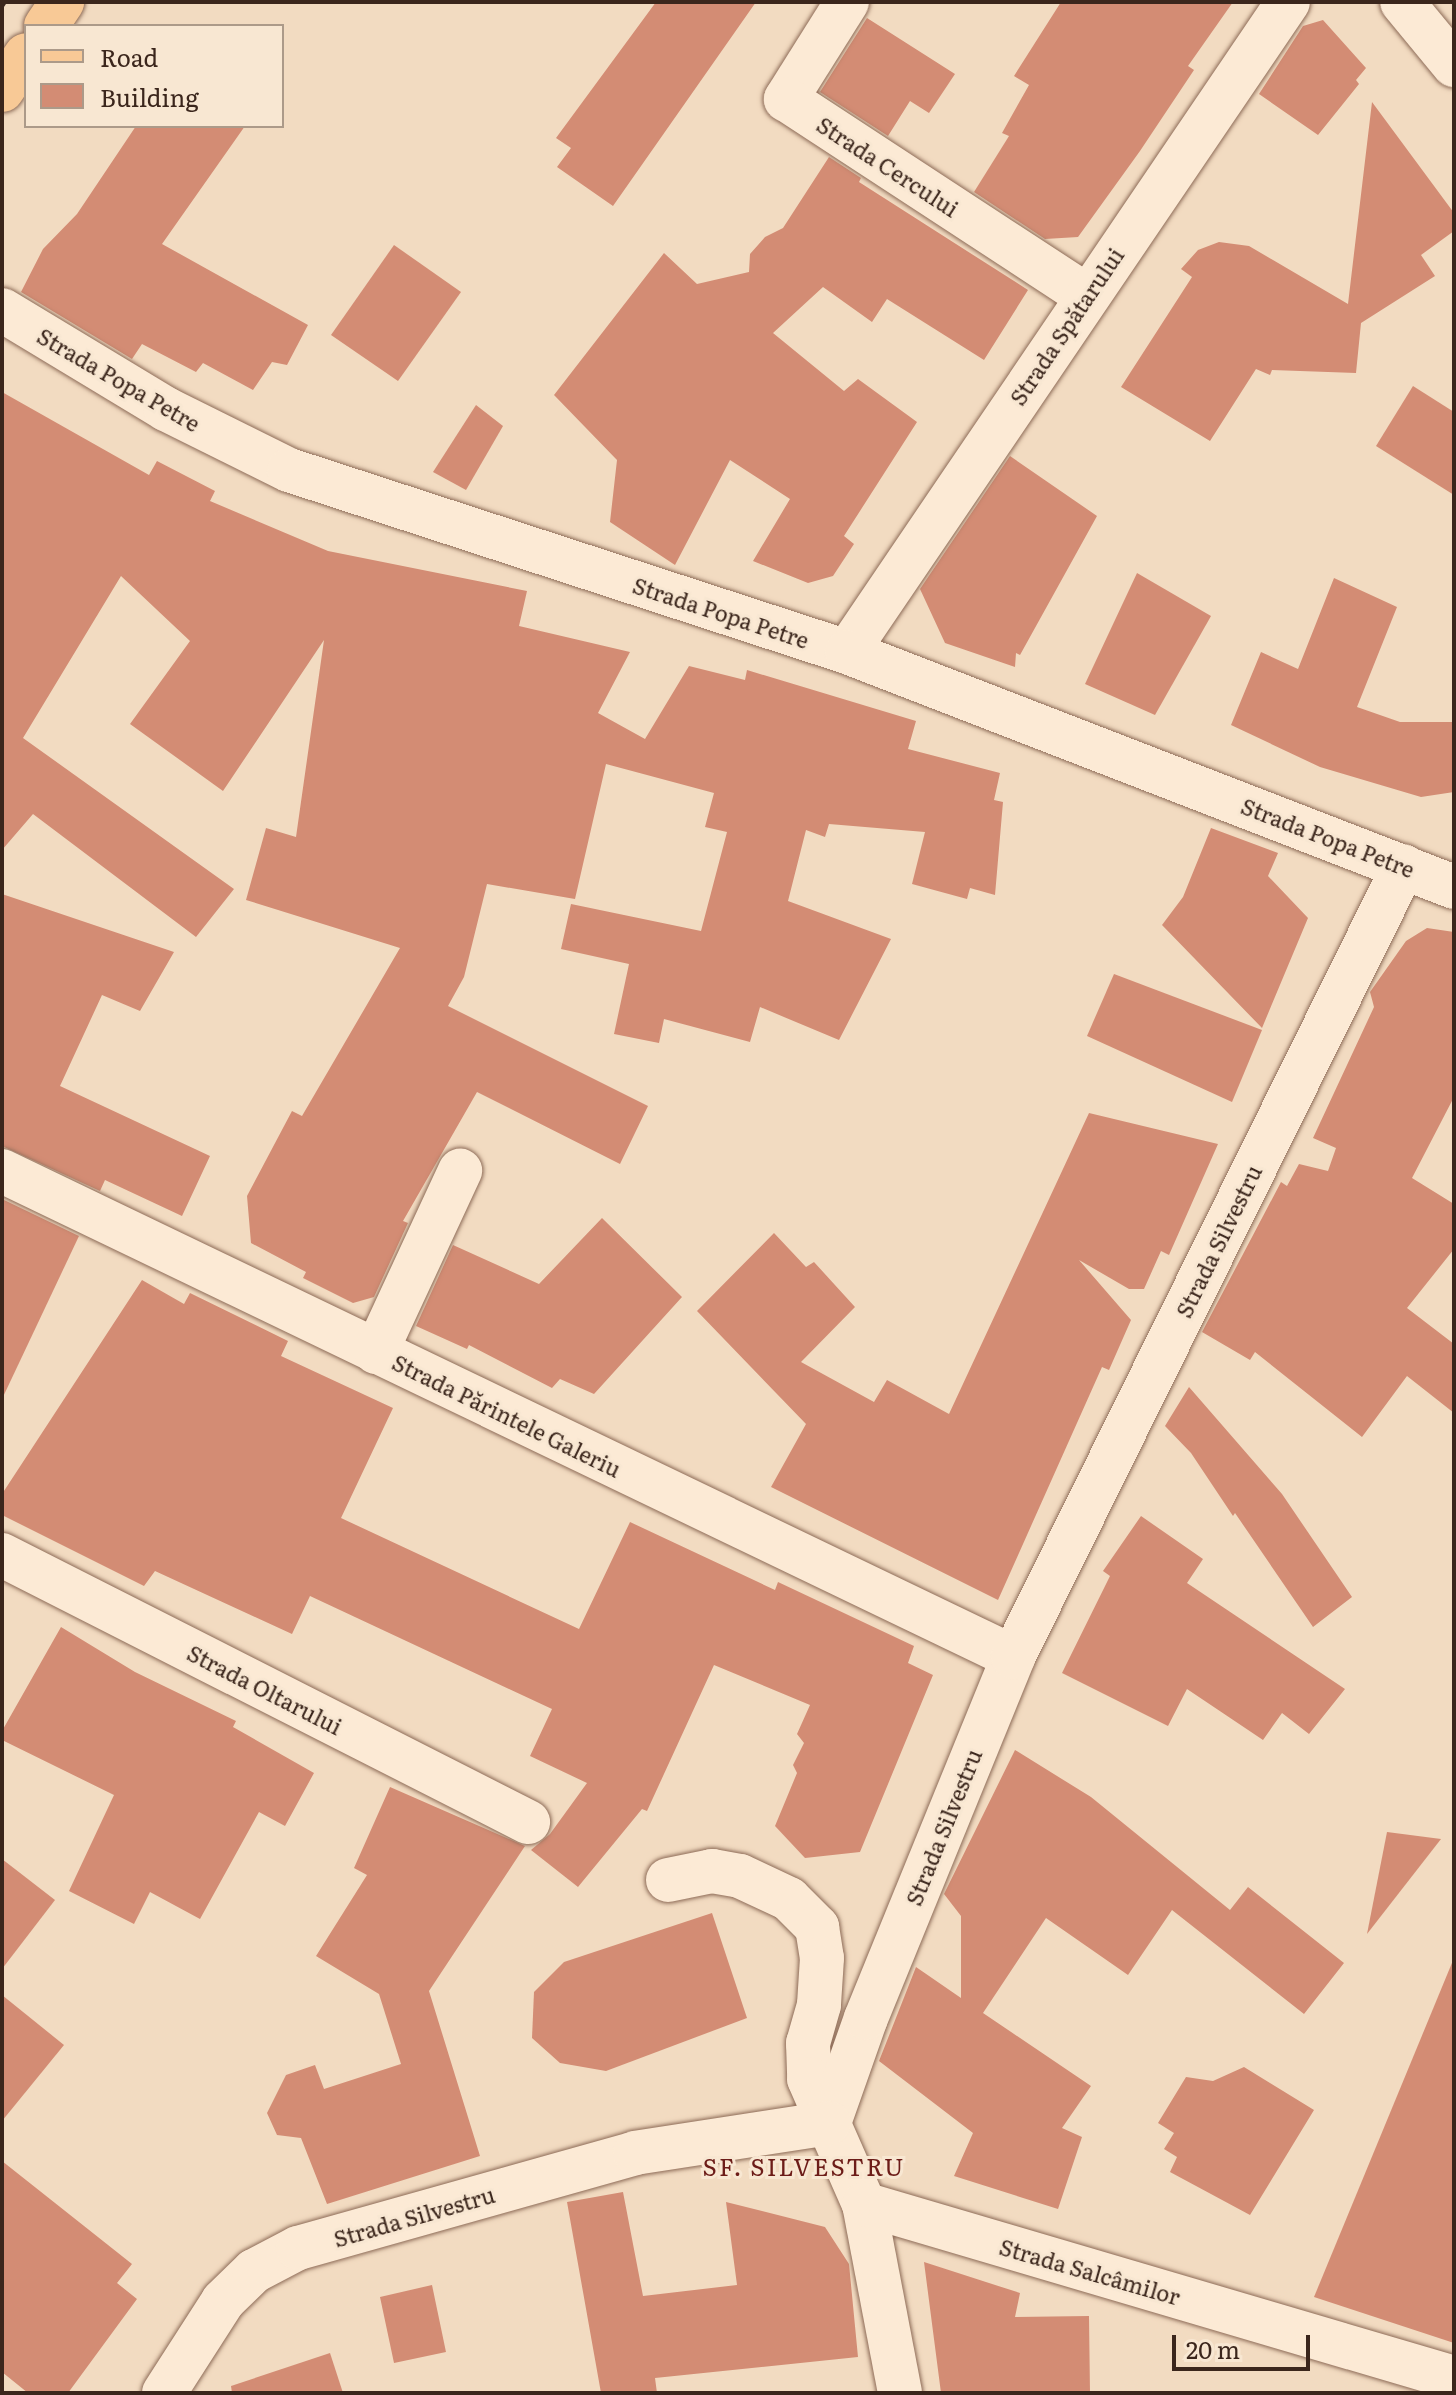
<!DOCTYPE html>
<html>
<head>
<meta charset="utf-8">
<style>
	body { margin:0 }
	#map { position:relative; width:1456px; height:2395px; overflow:hidden; background:#f2dbc1; font-family:Literata,serif }
	div>[style] { position:absolute }
	[style*='--x'] { left:calc(var(--x)*1px); top:calc(var(--y)*1px); width:calc(var(--w)*1px); rotate:calc(var(--a)*1deg) }
	.building>* { inset:0; background:#d38c74 }
	.roads { filter:drop-shadow(0 0 2px #8d6b57) drop-shadow(0 0 2px #8d6b57) }
	.minor>* { height:44px; margin:-22px; padding:0 22px; transform-origin:22px; border-radius:22px; background:#fcead5 }
	.tertiary>* { height:44px; margin:-22px; padding:0 22px; transform-origin:22px; border-radius:22px; background:#fcead5 }
	.primary>* { height:44px; margin:-22px; padding:0 22px; transform-origin:22px; border-radius:22px; background:#f8c996 }
	.tram>* { height:2px; margin:-1px; padding:0 1px; transform-origin:1px; border-radius:1px; background:#3b261c }
	span { translate:-50% -50%; white-space:nowrap; text-align:center; line-height:1.15; -webkit-text-stroke:6px #f8e7d2; paint-order:stroke }
	.street-label { font-size:22px; color:#3b261c }
	.neighbourhood-label { font-size:24px; color:#6c1c18; letter-spacing:2px }
	.frame { position:absolute; inset:0; border:4px solid #3b261c; pointer-events:none }
	.legend { position:absolute; left:24px; top:24px; width:260px; height:104px; box-sizing:border-box; background:#f8e7d2; border:2px solid #ac9a89; margin:0; padding:10px 14px; list-style:none; font-size:24px; color:#3b261c }
	.legend li { display:flex; align-items:center; gap:16px; height:40px }
	.legend b { width:40px; border:2px solid #ac9a89 }
	.scale { position:absolute; left:1172px; top:2335px; width:138px; height:36px; box-sizing:border-box; border:4px solid #3b261c; border-top:0; padding-left:10px; font-size:24px; line-height:28px; white-space:nowrap; color:#3b261c; -webkit-text-stroke:6px #f8e7d2; paint-order:stroke }
</style>
</head>
<body>
<div id="map">
	<div class="building">
		<div style="clip-path:polygon(656px 2px,756px 2px,613px 206px,557px 167px,571px 148px,556px 138px)"></div>
		<div style="clip-path:polygon(1061px 2px,1233px 2px,1188px 66px,1194px 70px,1140px 151px,1078px 237px,1045px 239px,974px 192px,1009px 136px,1002px 133px,1029px 85px,1014px 76px)"></div>
		<div style="clip-path:polygon(867px 18px,955px 74px,929px 113px,910px 101px,888px 136px,820px 92px)"></div>
		<div style="clip-path:polygon(1323px 20px,1366px 68px,1356px 80px,1359px 84px,1318px 135px,1259px 94px,1303px 26px)"></div>
		<div style="clip-path:polygon(1372px 102px,1454px 213px,1454px 231px,1421px 255px,1435px 276px,1361px 323px,1356px 373px,1272px 370px,1270px 375px,1256px 369px,1210px 441px,1121px 387px,1192px 277px,1181px 269px,1198px 250px,1219px 242px,1249px 246px,1348px 304px)"></div>
		<div style="clip-path:polygon(136px 126px,245px 126px,162px 244px,308px 325px,287px 365px,272px 362px,253px 390px,203px 363px,196px 372px,142px 344px,132px 359px,21px 292px,43px 249px,77px 214px)"></div>
		<div style="clip-path:polygon(829px 157px,861px 178px,859px 182px,1028px 290px,984px 360px,887px 299px,872px 322px,823px 287px,773px 333px,844px 391px,858px 379px,917px 422px,844px 536px,854px 544px,833px 576px,808px 583px,753px 561px,790px 499px,730px 460px,675px 565px,610px 522px,617px 460px,554px 395px,664px 253px,697px 284px,749px 272px,750px 254px,765px 237px,783px 228px)"></div>
		<div style="clip-path:polygon(394px 245px,461px 292px,398px 381px,331px 335px)"></div>
		<div style="clip-path:polygon(1413px 386px,1454px 412px,1454px 495px,1376px 446px)"></div>
		<div style="clip-path:polygon(2px 392px,149px 475px,157px 461px,215px 491px,210px 501px,328px 551px,527px 591px,519px 626px,630px 652px,598px 713px,645px 739px,689px 666px,745px 680px,747px 670px,916px 721px,908px 749px,1000px 773px,994px 800px,1003px 802px,995px 895px,970px 888px,967px 899px,912px 884px,925px 832px,829px 824px,825px 837px,806px 830px,788px 901px,891px 939px,839px 1040px,760px 1007px,750px 1042px,664px 1019px,659px 1043px,614px 1034px,629px 964px,561px 949px,571px 904px,701px 931px,727px 832px,705px 827px,714px 793px,606px 764px,575px 899px,487px 884px,464px 977px,448px 1006px,648px 1106px,620px 1164px,477px 1092px,403px 1221px,408px 1223px,374px 1297px,353px 1303px,303px 1278px,306px 1272px,251px 1243px,247px 1196px,292px 1111px,302px 1116px,400px 948px,246px 900px,266px 828px,296px 837px,324px 640px,223px 791px,130px 724px,190px 641px,121px 576px,23px 738px,234px 889px,196px 937px,33px 814px,2px 850px)"></div>
		<div style="clip-path:polygon(476px 405px,503px 426px,466px 490px,433px 472px)"></div>
		<div style="clip-path:polygon(1010px 456px,1097px 516px,1020px 655px,1016px 653px,1015px 667px,945px 643px,920px 589px)"></div>
		<div style="clip-path:polygon(1137px 573px,1211px 616px,1155px 715px,1085px 684px)"></div>
		<div style="clip-path:polygon(1334px 578px,1397px 607px,1357px 707px,1400px 722px,1454px 722px,1454px 792px,1421px 797px,1320px 767px,1231px 725px,1261px 652px,1298px 669px)"></div>
		<div style="clip-path:polygon(1211px 828px,1278px 853px,1268px 876px,1308px 918px,1262px 1028px,1162px 925px,1183px 897px)"></div>
		<div style="clip-path:polygon(2px 894px,174px 952px,140px 1011px,102px 995px,60px 1086px,210px 1156px,182px 1216px,105px 1180px,100px 1191px,2px 1146px)"></div>
		<div style="clip-path:polygon(1427px 928px,1454px 932px,1454px 1097px,1412px 1178px,1454px 1204px,1454px 1249px,1407px 1308px,1454px 1344px,1454px 1413px,1407px 1376px,1362px 1437px,1255px 1352px,1250px 1360px,1202px 1332px,1281px 1182px,1287px 1186px,1299px 1164px,1328px 1171px,1336px 1148px,1313px 1138px,1374px 1007px,1370px 992px,1406px 941px)"></div>
		<div style="clip-path:polygon(1114px 974px,1262px 1030px,1232px 1102px,1087px 1036px)"></div>
		<div style="clip-path:polygon(1089px 1113px,1218px 1144px,1169px 1255px,1161px 1251px,1144px 1289px,1129px 1289px,1079px 1260px,1131px 1320px,1109px 1370px,1102px 1367px,998px 1600px,771px 1487px,806px 1424px,697px 1311px,774px 1233px,806px 1267px,814px 1262px,855px 1307px,801px 1362px,874px 1402px,887px 1380px,949px 1414px)"></div>
		<div style="clip-path:polygon(2px 1199px,79px 1236px,2px 1399px)"></div>
		<div style="clip-path:polygon(602px 1218px,682px 1297px,594px 1394px,560px 1379px,552px 1388px,469px 1345px,467px 1349px,416px 1326px,453px 1245px,539px 1284px)"></div>
		<div style="clip-path:polygon(142px 1280px,184px 1304px,190px 1293px,288px 1341px,281px 1356px,393px 1408px,341px 1518px,579px 1629px,630px 1522px,775px 1590px,778px 1582px,914px 1646px,908px 1663px,933px 1675px,860px 1852px,805px 1858px,775px 1826px,797px 1773px,793px 1765px,804px 1743px,797px 1734px,810px 1705px,714px 1665px,647px 1811px,642px 1809px,578px 1887px,531px 1850px,550px 1834px,587px 1783px,530px 1756px,552px 1709px,310px 1596px,292px 1634px,155px 1571px,144px 1586px,2px 1515px,2px 1494px)"></div>
		<div style="clip-path:polygon(1189px 1387px,1282px 1494px,1352px 1597px,1313px 1627px,1235px 1513px,1233px 1516px,1191px 1453px,1165px 1426px)"></div>
		<div style="clip-path:polygon(1141px 1516px,1203px 1559px,1187px 1583px,1345px 1689px,1309px 1734px,1282px 1713px,1263px 1740px,1187px 1689px,1168px 1726px,1062px 1673px,1110px 1576px,1103px 1571px)"></div>
		<div style="clip-path:polygon(61px 1627px,135px 1672px,236px 1721px,233px 1727px,314px 1773px,285px 1826px,259px 1812px,200px 1919px,150px 1892px,134px 1924px,69px 1891px,114px 1795px,2px 1740px,2px 1731px)"></div>
		<div style="clip-path:polygon(1015px 1750px,1091px 1797px,1230px 1910px,1248px 1887px,1344px 1963px,1304px 2014px,1172px 1910px,1128px 1975px,1046px 1918px,983px 2013px,1091px 2086px,1062px 2128px,1082px 2137px,1058px 2209px,954px 2176px,973px 2133px,879px 2061px,916px 1967px,961px 1998px,961px 1916px,944px 1894px)"></div>
		<div style="clip-path:polygon(390px 1787px,525px 1846px,429px 1991px,480px 2156px,327px 2204px,301px 2138px,277px 2135px,267px 2113px,286px 2075px,315px 2065px,324px 2089px,401px 2064px,379px 1994px,316px 1956px,367px 1875px,354px 1868px)"></div>
		<div style="clip-path:polygon(1387px 1832px,1441px 1839px,1367px 1934px)"></div>
		<div style="clip-path:polygon(2px 1859px,55px 1900px,2px 1969px)"></div>
		<div style="clip-path:polygon(712px 1913px,747px 2018px,606px 2071px,560px 2063px,532px 2038px,534px 1992px,564px 1962px)"></div>
		<div style="clip-path:polygon(1454px 1958px,1454px 2343px,1314px 2297px)"></div>
		<div style="clip-path:polygon(2px 1995px,64px 2045px,2px 2121px)"></div>
		<div style="clip-path:polygon(1244px 2067px,1314px 2110px,1250px 2215px,1170px 2172px,1177px 2157px,1164px 2149px,1174px 2133px,1158px 2123px,1186px 2077px,1213px 2081px)"></div>
		<div style="clip-path:polygon(2px 2161px,132px 2264px,117px 2283px,137px 2299px,68px 2393px,28px 2393px,2px 2372px)"></div>
		<div style="clip-path:polygon(623px 2192px,643px 2296px,737px 2285px,726px 2202px,825px 2227px,849px 2264px,858px 2357px,655px 2378px,657px 2393px,601px 2393px,567px 2202px)"></div>
		<div style="clip-path:polygon(924px 2262px,1020px 2293px,1015px 2317px,1089px 2316px,1090px 2393px,941px 2393px)"></div>
		<div style="clip-path:polygon(432px 2285px,446px 2352px,394px 2363px,380px 2297px)"></div>
		<div style="clip-path:polygon(330px 2353px,343px 2393px,232px 2393px,231px 2386px)"></div>
	</div>
	<div class="roads">
		<div class="minor">
			<div style="--x:847;--y:2;--w:115;--a:122.2"></div>
			<div style="--x:786;--y:99;--w:358;--a:33.2"></div>
			<div style="--x:1402;--y:2;--w:82;--a:50.5"></div>
			<div style="--x:847;--y:652;--w:785;--a:-55.84"></div>
			<div style="--x:2;--y:1171;--w:1122;--a:25.67"></div>
			<div style="--x:376;--y:1352;--w:200;--a:-65.1"></div>
			<div style="--x:2;--y:1555;--w:590;--a:26.91"></div>
			<div style="--x:668;--y:1880;--w:45;--a:-11.6"></div>
			<div style="--x:712;--y:1871;--w:28;--a:10"></div>
			<div style="--x:740;--y:1876;--w:54;--a:25.1"></div>
			<div style="--x:789;--y:1899;--w:40;--a:45"></div>
			<div style="--x:817;--y:1927;--w:31;--a:81"></div>
			<div style="--x:822;--y:1958;--w:47;--a:93.7"></div>
			<div style="--x:819;--y:2005;--w:40;--a:106"></div>
			<div style="--x:808;--y:2043;--w:36;--a:88"></div>
			<div style="--x:809;--y:2079;--w:137;--a:66.3"></div>
			<div style="--x:864;--y:2204;--w:192;--a:79.2"></div>
			<div style="--x:829;--y:2123;--w:111;--a:-70.6"></div>
			<div style="--x:866;--y:2018;--w:390;--a:-67.8"></div>
			<div style="--x:1013;--y:1657;--w:882;--a:-63.7"></div>
			<div style="--x:864;--y:2204;--w:615;--a:16.43"></div>
			<div style="--x:164;--y:2393;--w:109;--a:-57.3"></div>
			<div style="--x:223;--y:2301;--w:43;--a:-44.1"></div>
			<div style="--x:254;--y:2271;--w:50;--a:-27.6"></div>
			<div style="--x:298;--y:2248;--w:350;--a:-15.7"></div>
			<div style="--x:635;--y:2153;--w:196;--a:-8.8"></div>
		</div>
		<div class="tertiary">
			<div style="--x:2;--y:310;--w:192;--a:31.1"></div>
			<div style="--x:166;--y:409;--w:137;--a:26.4"></div>
			<div style="--x:289;--y:470;--w:587;--a:18.06"></div>
			<div style="--x:847;--y:652;--w:651;--a:21.16"></div>
		</div>
		<div class="primary">
			<div style="--x:46;--y:26;--w:29;--a:-56"></div>
			<div style="--x:2;--y:90;--w:42;--a:-55.6"></div>
		</div>
	</div>
	<div class="tram">
		<div style="--x:2;--y:8;--w:7;--a:-56"></div>
	</div>
	<div class="street-label">
		<span style="left:888px;top:166px;rotate:33deg">Strada Cercului</span>
		<span style="left:1066px;top:326px;rotate:-56deg">Strada Spătarului</span>
		<span style="left:119px;top:379px;rotate:30deg">Strada Popa Petre</span>
		<span style="left:721px;top:612px;rotate:18deg">Strada Popa Petre</span>
		<span style="left:1328px;top:837px;rotate:21deg">Strada Popa Petre</span>
		<span style="left:1218px;top:1241px;rotate:-64deg">Strada Silvestru</span>
		<span style="left:507px;top:1415px;rotate:26deg">Strada Părintele Galeriu</span>
		<span style="left:265px;top:1689px;rotate:27deg">Strada Oltarului</span>
		<span style="left:943px;top:1827px;rotate:-68deg">Strada Silvestru</span>
		<span style="left:414px;top:2216px;rotate:-16deg">Strada Silvestru</span>
		<span style="left:1090px;top:2271px;rotate:16deg">Strada Salcâmilor</span>
	</div>
	<div class="neighbourhood-label">
		<span style="left:804px;top:2166px">SF. SILVESTRU</span>
	</div>
	<div class="frame"></div>
	<ul class="legend">
	<li><b style="height:10px;background:#f8c996"></b>Road</li>
	<li><b style="height:22px;background:#d38c74"></b>Building</li>
	</ul>
	<div class="scale">20 m</div>
</div>
</body>
</html>
